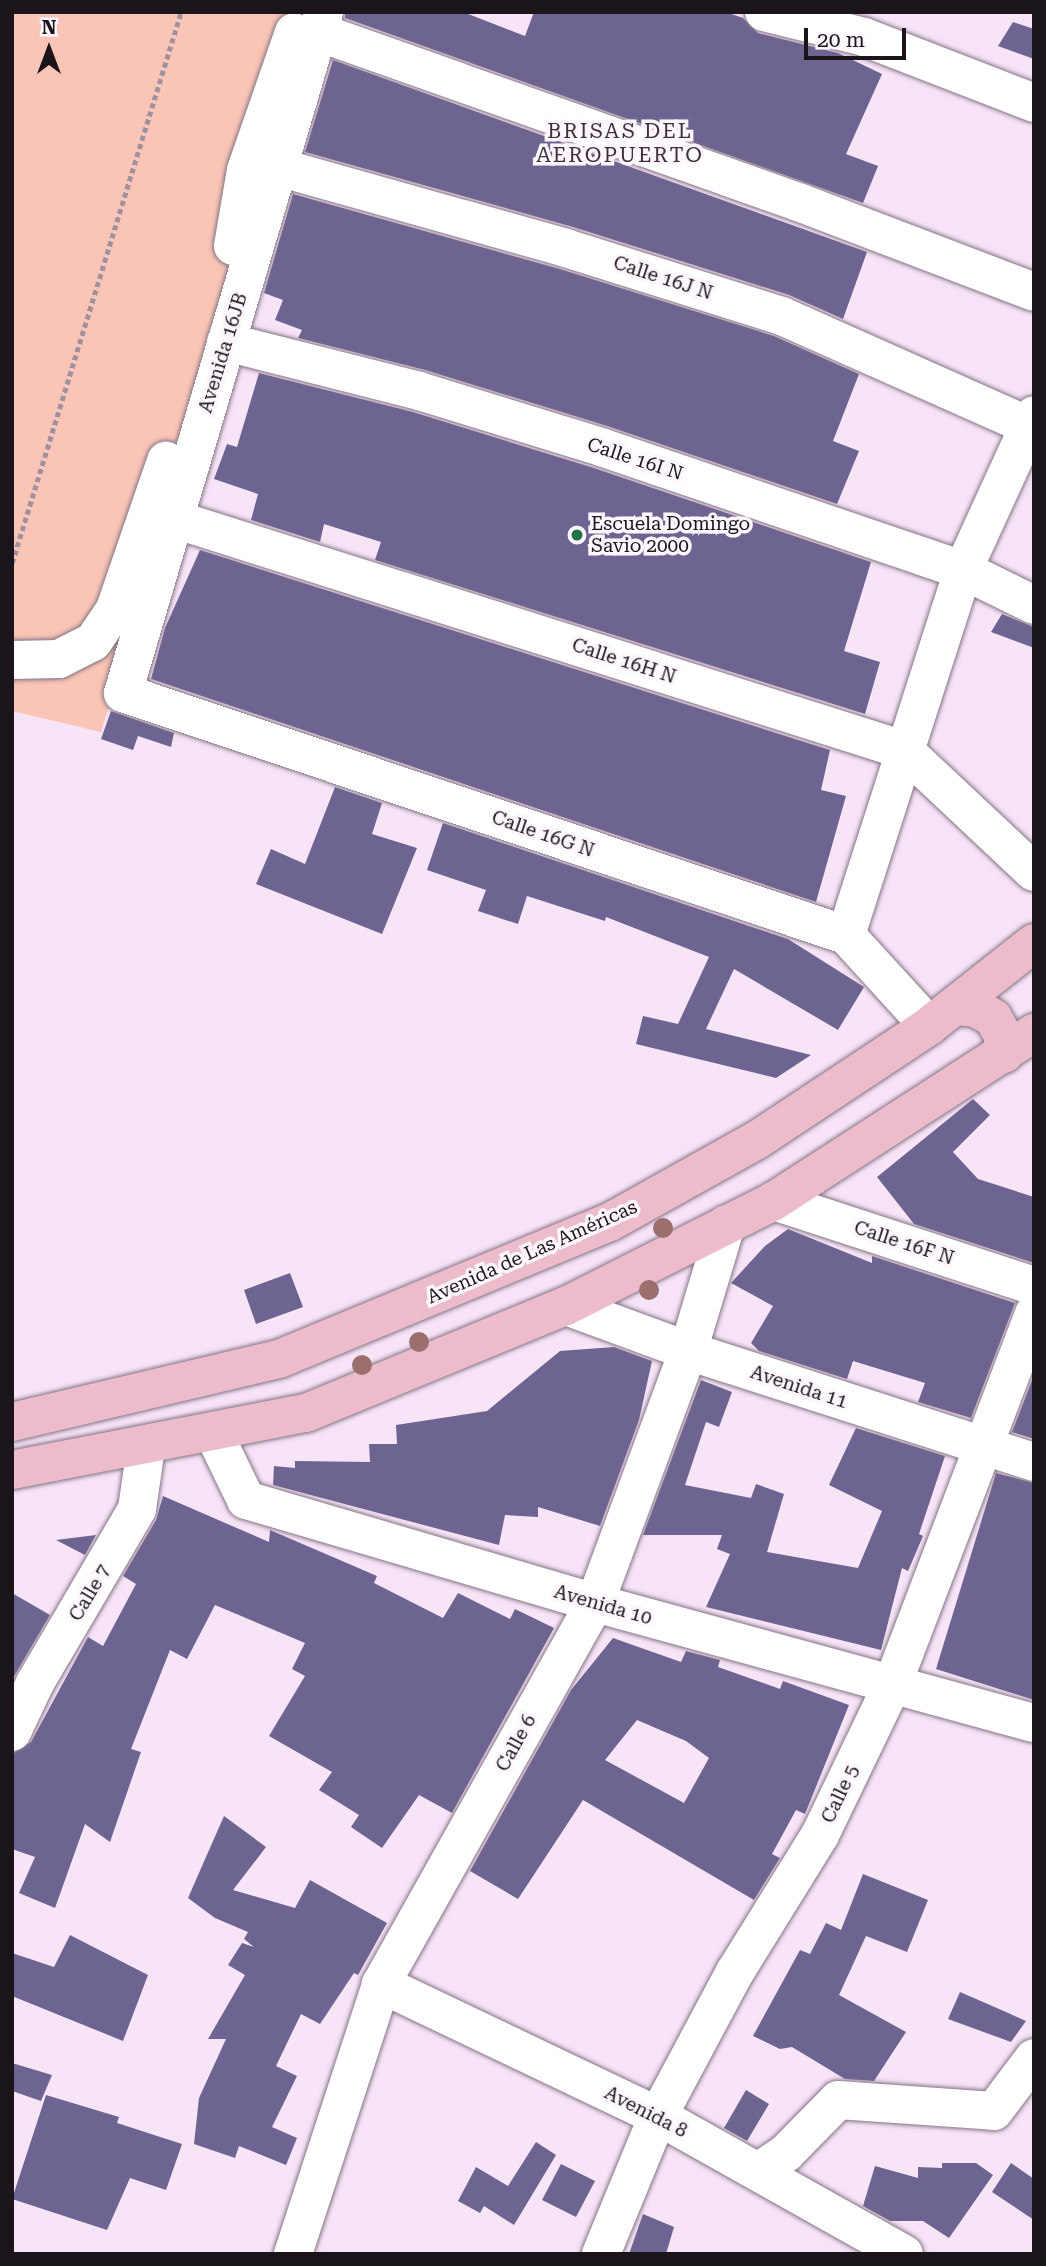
<!DOCTYPE html>
<html>
<head>
<meta charset="utf-8">
<style>
	body { margin:0 }
	#map { position:relative; width:1046px; height:2266px; overflow:hidden; background:#f7e4f7; font-family:"Roboto Serif",serif }
	div>[style] { position:absolute }
	[style*='--x'] { left:calc(var(--x)*1px); top:calc(var(--y)*1px); width:calc(var(--w)*1px); rotate:calc(var(--a)*1deg) }
	.green>* { inset:0; background:#fac5b6 }
	.building>* { inset:0; background:#6d6491 }
	.path>* { height:4.5px; margin-top:-2.25px; transform-origin:0; background:repeating-linear-gradient(90deg,#9f919f 0 5px,transparent 0 8.5px) }
	.roads { filter:drop-shadow(0 0 2px #847484) drop-shadow(0 0 2px #847484) }
	.minor>* { height:38px; margin:-19px; padding:0 19px; transform-origin:19px; border-radius:19px; background:#fff }
	.major>* { height:38px; margin:-19px; padding:0 19px; transform-origin:19px; border-radius:19px; background:#ecbcca }
	.trees>* { width:20px; height:20px; margin:-10px; border-radius:50%; background:#9c6f6f }
	.dots>* { width:19px; height:19px; translate:-50% -50%; box-sizing:border-box; border:4px solid #fef6fd; border-radius:50% }
	span { translate:-50% -50%; white-space:nowrap; text-align:center; line-height:1.15; -webkit-text-stroke:7px #fef6fd; paint-order:stroke }
	.street-label { font-size:19px; color:#1b141b }
	.poi-label { font-size:19px; color:#1b141b }
	.left { translate:0 -50%; text-align:left }
	.neighbourhood-label { font-size:21px; color:#3d2f3d; letter-spacing:2px }
	.frame { position:absolute; inset:0; border:14px solid #1b141b; pointer-events:none }
	.north { position:absolute; left:14px; top:14px; width:70px; height:70px; -webkit-text-stroke:5px #fef6fd; paint-order:stroke; rotate:0deg; font-size:19px; font-weight:700; line-height:28px; text-align:center; color:#1b141b }
	.north::after { content:''; display:block; margin:auto; width:24px; height:32px; background:#1b141b; clip-path:polygon(50% 0,100% 100%,50% 72%,0 100%) }
	.scale { position:absolute; left:804px; top:28px; width:102px; height:32px; box-sizing:border-box; border:4px solid #1b141b; border-top:0; padding-left:9px; font-size:21px; line-height:24px; white-space:nowrap; color:#1b141b; -webkit-text-stroke:5px #fef6fd; paint-order:stroke }
</style>
</head>
<body>
<div id="map">
	<div class="green">
		<div style="clip-path:polygon(12px 12px,321px 12px,101px 732px,12px 711px)"></div>
	</div>
	<div class="building">
		<div style="clip-path:polygon(345px 12px,463px 12px,525px 36px,534px 12px,726px 12px,743px 18px,758px 33px,838px 53px,882px 74px,846px 154px,878px 166px,863px 203px,345px 18px)"></div>
		<div style="clip-path:polygon(1013px 22px,1034px 29px,1034px 59px,998px 46px)"></div>
		<div style="clip-path:polygon(333px 60px,867px 252px,843px 319px,789px 295px,573px 227px,305px 152px)"></div>
		<div style="clip-path:polygon(293px 194px,560px 269px,774px 336px,859px 374px,833px 441px,859px 451px,837px 504px,607px 426px,425px 370px,298px 338px,302px 330px,275px 320px,283px 300px,264px 293px)"></div>
		<div style="clip-path:polygon(259px 373px,413px 412px,594px 468px,871px 562px,844px 651px,880px 662px,865px 714px,375px 560px,381px 542px,324px 524px,320px 542px,251px 520px,258px 494px,214px 479px,227px 444px,237px 447px)"></div>
		<div style="clip-path:polygon(200px 550px,830px 750px,821px 790px,846px 796px,816px 902px,151px 679px,165px 628px)"></div>
		<div style="clip-path:polygon(1002px 614px,1034px 627px,1034px 648px,991px 632px)"></div>
		<div style="clip-path:polygon(111px 711px,174px 733px,171px 747px,138px 736px,133px 750px,101px 739px)"></div>
		<div style="clip-path:polygon(335px 787px,382px 803px,372px 834px,417px 848px,382px 934px,256px 884px,271px 849px,305px 864px)"></div>
		<div style="clip-path:polygon(443px 823px,788px 939px,864px 987px,838px 1030px,734px 969px,706px 1029px,811px 1055px,776px 1078px,636px 1044px,643px 1016px,678px 1024px,709px 957px,606px 917px,605px 921px,527px 896px,518px 924px,478px 911px,486px 890px,427px 870px)"></div>
		<div style="clip-path:polygon(973px 1099px,990px 1115px,953px 1152px,978px 1179px,1034px 1197px,1034px 1263px,914px 1224px,877px 1177px)"></div>
		<div style="clip-path:polygon(788px 1229px,872px 1263px,872px 1256px,1015px 1303px,971px 1418px,918px 1402px,925px 1383px,853px 1361px,847px 1379px,759px 1351px,751px 1343px,773px 1306px,731px 1283px,765px 1246px)"></div>
		<div style="clip-path:polygon(290px 1273px,303px 1307px,256px 1324px,244px 1290px)"></div>
		<div style="clip-path:polygon(614px 1347px,652px 1361px,639px 1420px,600px 1526px,538px 1507px,538px 1517px,505px 1515px,499px 1545px,273px 1485px,274px 1466px,295px 1468px,295px 1461px,370px 1462px,369px 1444px,397px 1444px,396px 1425px,487px 1411px,560px 1351px)"></div>
		<div style="clip-path:polygon(1034px 1375px,1034px 1439px,1012px 1432px)"></div>
		<div style="clip-path:polygon(701px 1380px,732px 1392px,719px 1427px,706px 1422px,685px 1485px,751px 1498px,756px 1484px,784px 1494px,767px 1552px,858px 1568px,882px 1511px,829px 1485px,856px 1428px,945px 1456px,919px 1534px,923px 1536px,908px 1571px,902px 1568px,881px 1650px,706px 1607px,730px 1554px,717px 1549px,722px 1535px,643px 1535px)"></div>
		<div style="clip-path:polygon(996px 1473px,1034px 1483px,1034px 1700px,936px 1669px)"></div>
		<div style="clip-path:polygon(163px 1496px,269px 1542px,270px 1530px,377px 1576px,374px 1583px,443px 1618px,458px 1593px,510px 1619px,515px 1609px,554px 1628px,452px 1813px,419px 1795px,382px 1848px,351px 1827px,359px 1815px,319px 1790px,332px 1772px,269px 1736px,305px 1676px,292px 1669px,305px 1643px,215px 1605px,187px 1659px,170px 1650px,131px 1749px,141px 1752px,110px 1842px,85px 1824px,55px 1908px,19px 1893px,35px 1857px,12px 1849px,12px 1754px,31px 1742px,88px 1637px,103px 1646px,136px 1584px,123px 1576px,156px 1520px)"></div>
		<div style="clip-path:polygon(96px 1535px,85px 1555px,56px 1540px)"></div>
		<div style="clip-path:polygon(12px 1593px,50px 1615px,12px 1680px)"></div>
		<div style="clip-path:polygon(evenodd,613px 1638px,681px 1662px,686px 1651px,720px 1660px,718px 1667px,780px 1689px,783px 1681px,849px 1705px,805px 1814px,796px 1810px,772px 1854px,780px 1858px,754px 1900px,583px 1800px,518px 1899px,470px 1871px,571px 1690px,613px 1638px,637px 1720px,686px 1741px,709px 1758px,684px 1803px,605px 1760px,637px 1720px)"></div>
		<div style="clip-path:polygon(224px 1816px,266px 1847px,233px 1890px,295px 1908px,310px 1880px,387px 1923px,358px 1975px,354px 1973px,320px 2024px,301px 2014px,276px 2066px,297px 2076px,272px 2127px,297px 2138px,286px 2165px,239px 2146px,235px 2158px,194px 2144px,199px 2098px,226px 2039px,208px 2039px,245px 1975px,228px 1965px,242px 1943px,254px 1947px,244px 1939px,248px 1932px,215px 1918px,188px 1898px)"></div>
		<div style="clip-path:polygon(863px 1874px,928px 1900px,907px 1952px,866px 1936px,839px 1995px,906px 2032px,874px 2081px,845px 2079px,792px 2047px,780px 2049px,753px 2036px,800px 1950px,810px 1954px,826px 1923px,841px 1930px)"></div>
		<div style="clip-path:polygon(70px 1935px,148px 1975px,123px 2041px,12px 1996px,12px 1953px,54px 1967px)"></div>
		<div style="clip-path:polygon(960px 1992px,1006px 2012px,1026px 2021px,1011px 2042px,948px 2019px)"></div>
		<div style="clip-path:polygon(12px 2063px,52px 2075px,41px 2101px,12px 2091px)"></div>
		<div style="clip-path:polygon(746px 2090px,769px 2104px,747px 2141px,724px 2128px)"></div>
		<div style="clip-path:polygon(46px 2095px,119px 2117px,117px 2123px,182px 2144px,166px 2190px,130px 2178px,107px 2230px,12px 2199px)"></div>
		<div style="clip-path:polygon(536px 2142px,556px 2155px,514px 2225px,484px 2206px,480px 2213px,458px 2201px,476px 2167px,508px 2186px)"></div>
		<div style="clip-path:polygon(942px 2163px,976px 2163px,993px 2175px,949px 2238px,923px 2221px,890px 2221px,863px 2206px,875px 2166px,918px 2178px,918px 2167px,942px 2168px)"></div>
		<div style="clip-path:polygon(1011px 2163px,1034px 2179px,1034px 2220px,992px 2192px)"></div>
		<div style="clip-path:polygon(561px 2164px,595px 2181px,576px 2217px,542px 2200px)"></div>
		<div style="clip-path:polygon(643px 2214px,674px 2227px,666px 2254px,629px 2254px)"></div>
	</div>
	<div class="path">
		<div style="--x:12;--y:563;--w:576;--a:-72.95"></div>
	</div>
	<div class="roads">
		<div class="minor">
			<div style="--x:324;--y:12;--w:710;--a:106.44"></div>
			<div style="--x:123;--y:693;--w:762;--a:18.51"></div>
			<div style="--x:846;--y:935;--w:123;--a:47.6"></div>
			<div style="--x:764;--y:12;--w:103;--a:14"></div>
			<div style="--x:864;--y:37;--w:182;--a:21.2"></div>
			<div style="--x:318;--y:32;--w:512;--a:19.5"></div>
			<div style="--x:801;--y:203;--w:249;--a:20.9"></div>
			<div style="--x:278;--y:167;--w:299;--a:15.7"></div>
			<div style="--x:566;--y:248;--w:226;--a:17.5"></div>
			<div style="--x:782;--y:316;--w:276;--a:24"></div>
			<div style="--x:233;--y:246;--w:77;--a:-80.3"></div>
			<div style="--x:246;--y:170;--w:146;--a:-70.8"></div>
			<div style="--x:226;--y:342;--w:199;--a:14.2"></div>
			<div style="--x:419;--y:391;--w:190;--a:17.1"></div>
			<div style="--x:601;--y:447;--w:382;--a:18.8"></div>
			<div style="--x:963;--y:570;--w:79;--a:26.2"></div>
			<div style="--x:174;--y:519;--w:766;--a:17.56"></div>
			<div style="--x:904;--y:750;--w:178;--a:43.2"></div>
			<div style="--x:12;--y:660;--w:47;--a:-1.2"></div>
			<div style="--x:59;--y:659;--w:38;--a:-27"></div>
			<div style="--x:93;--y:642;--w:40;--a:-56"></div>
			<div style="--x:115;--y:609;--w:157;--a:-71"></div>
			<div style="--x:846;--y:935;--w:383;--a:-72.2"></div>
			<div style="--x:963;--y:570;--w:170;--a:-65.4"></div>
			<div style="--x:774;--y:1201;--w:274;--a:18.1"></div>
			<div style="--x:566;--y:1306;--w:130;--a:20.2"></div>
			<div style="--x:688;--y:1351;--w:363;--a:17.8"></div>
			<div style="--x:214;--y:1434;--w:73;--a:64.1"></div>
			<div style="--x:246;--y:1500;--w:364;--a:16.4"></div>
			<div style="--x:595;--y:1603;--w:455;--a:15.3"></div>
			<div style="--x:12;--y:1732;--w:54;--a:-64.9"></div>
			<div style="--x:35;--y:1683;--w:202;--a:-59.6"></div>
			<div style="--x:137;--y:1509;--w:63;--a:-81.7"></div>
			<div style="--x:381;--y:1984;--w:307;--a:25.5"></div>
			<div style="--x:658;--y:2116;--w:282;--a:29.3"></div>
			<div style="--x:758;--y:2172;--w:34;--a:-34"></div>
			<div style="--x:786;--y:2153;--w:74;--a:-45.5"></div>
			<div style="--x:838;--y:2100;--w:156;--a:4"></div>
			<div style="--x:994;--y:2111;--w:66;--a:-53"></div>
			<div style="--x:293;--y:2254;--w:284;--a:-71.9"></div>
			<div style="--x:381;--y:1984;--w:437;--a:-60.7"></div>
			<div style="--x:595;--y:1603;--w:269;--a:-69.7"></div>
			<div style="--x:688;--y:1351;--w:132;--a:-73.2"></div>
			<div style="--x:601;--y:2254;--w:149;--a:-67.6"></div>
			<div style="--x:658;--y:2116;--w:163;--a:-61.9"></div>
			<div style="--x:735;--y:1972;--w:161;--a:-58.2"></div>
			<div style="--x:820;--y:1835;--w:169;--a:-64.3"></div>
			<div style="--x:893;--y:1683;--w:396;--a:-69.1"></div>
		</div>
		<div class="major">
			<div style="--x:957;--y:1006;--w:19;--a:6"></div>
			<div style="--x:976;--y:1008;--w:20;--a:30"></div>
			<div style="--x:993;--y:1018;--w:20;--a:60"></div>
			<div style="--x:1003;--y:1035;--w:19;--a:87"></div>
			<div style="--x:12;--y:1422;--w:274;--a:-13.3"></div>
			<div style="--x:279;--y:1359;--w:358;--a:-22.5"></div>
			<div style="--x:610;--y:1222;--w:168;--a:-29.2"></div>
			<div style="--x:757;--y:1140;--w:206;--a:-33.5"></div>
			<div style="--x:929;--y:1026;--w:134;--a:-38.3"></div>
			<div style="--x:12;--y:1470;--w:299;--a:-11"></div>
			<div style="--x:306;--y:1413;--w:281;--a:-22.4"></div>
			<div style="--x:566;--y:1306;--w:233;--a:-26.8"></div>
			<div style="--x:774;--y:1201;--w:310;--a:-32.9"></div>
		</div>
	</div>
	<div class="trees">
		<div style="left:663px;top:1228px"></div>
		<div style="left:649px;top:1290px"></div>
		<div style="left:419px;top:1342px"></div>
		<div style="left:362px;top:1365px"></div>
	</div>
	<div class="dots">
		<div style="left:577px;top:535px;background:#1f7345"></div>
	</div>
	<div class="street-label">
		<span style="left:663px;top:278px;rotate:18deg">Calle 16J N</span>
		<span style="left:223px;top:353px;rotate:-73deg">Avenida 16JB</span>
		<span style="left:635px;top:459px;rotate:18deg">Calle 16I N</span>
		<span style="left:624px;top:661px;rotate:18deg">Calle 16H N</span>
		<span style="left:543px;top:834px;rotate:19deg">Calle 16G N</span>
		<span style="left:904px;top:1243px;rotate:18deg">Calle 16F N</span>
		<span style="left:532px;top:1252px;rotate:-24deg">Avenida de Las Américas</span>
		<span style="left:799px;top:1387px;rotate:18deg">Avenida 11</span>
		<span style="left:90px;top:1593px;rotate:-59deg">Calle 7</span>
		<span style="left:603px;top:1605px;rotate:16deg">Avenida 10</span>
		<span style="left:516px;top:1743px;rotate:-61deg">Calle 6</span>
		<span style="left:840px;top:1794px;rotate:-65deg">Calle 5</span>
		<span style="left:646px;top:2112px;rotate:27deg">Avenida 8</span>
	</div>
	<div class="poi-label">
		<span class="left" style="left:591px;top:535px">Escuela Domingo<br>Savio 2000</span>
	</div>
	<div class="neighbourhood-label">
		<span style="left:620px;top:143px">BRISAS DEL<br>AEROPUERTO</span>
	</div>
	<div class="frame"></div>
	<div class="north">N</div>
	<div class="scale">20 m</div>
</div>
</body>
</html>
